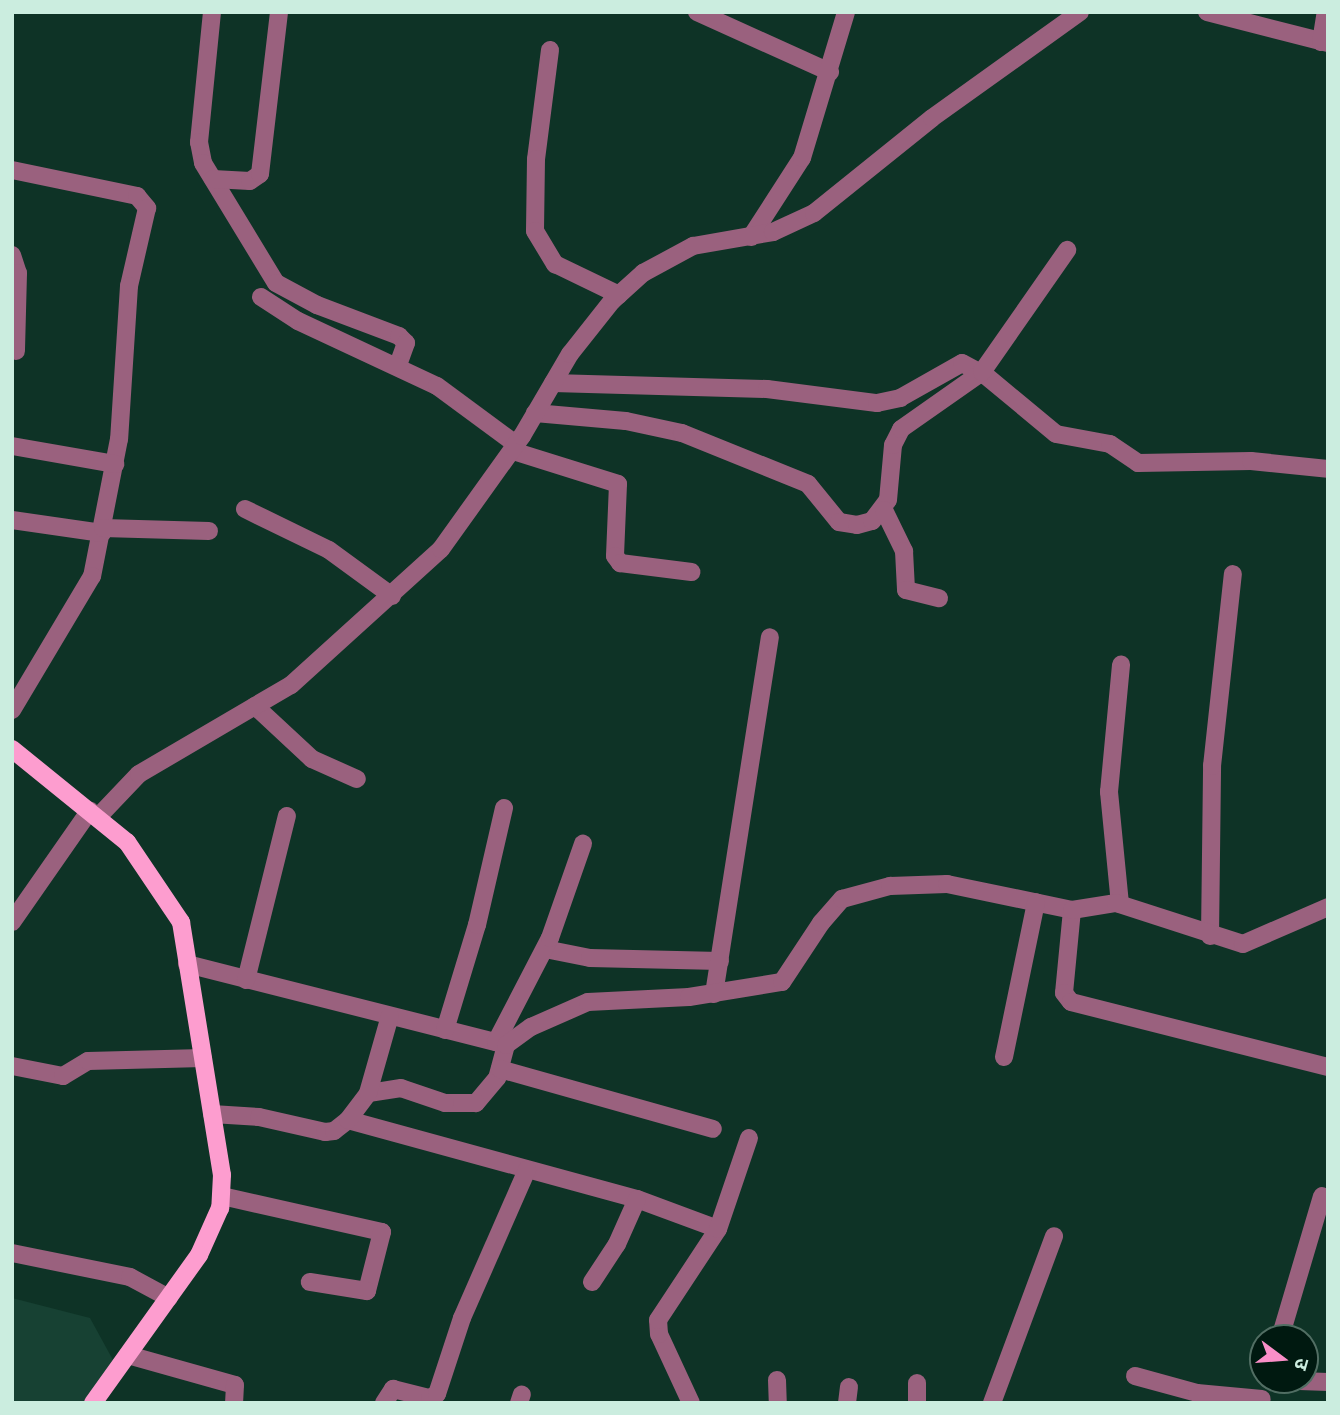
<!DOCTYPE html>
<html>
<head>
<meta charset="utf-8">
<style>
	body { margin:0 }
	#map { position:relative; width:1340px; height:1415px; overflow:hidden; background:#0e3326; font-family:"DejaVu Sans","Noto Sans Devanagari",sans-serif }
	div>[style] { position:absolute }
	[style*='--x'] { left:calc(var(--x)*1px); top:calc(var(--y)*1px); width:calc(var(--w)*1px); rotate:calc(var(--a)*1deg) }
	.built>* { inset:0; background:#174133 }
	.minor>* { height:18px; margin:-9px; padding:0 9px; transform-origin:9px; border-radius:9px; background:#9a617e }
	.major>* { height:18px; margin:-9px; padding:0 9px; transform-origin:9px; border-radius:9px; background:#fd9dcf }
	span { translate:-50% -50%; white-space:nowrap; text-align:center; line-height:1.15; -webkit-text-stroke:6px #001910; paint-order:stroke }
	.frame { position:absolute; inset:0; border:14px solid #cbeddf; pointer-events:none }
	.north { position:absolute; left:1249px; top:1324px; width:70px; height:70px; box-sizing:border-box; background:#001910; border:2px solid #516e63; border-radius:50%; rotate:106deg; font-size:19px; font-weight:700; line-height:28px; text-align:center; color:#cbeddf }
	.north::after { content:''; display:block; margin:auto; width:24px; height:32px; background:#fa8fc8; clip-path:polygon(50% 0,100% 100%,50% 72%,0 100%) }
</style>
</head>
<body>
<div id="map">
	<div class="built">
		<div style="clip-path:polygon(12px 1298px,90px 1318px,113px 1360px,85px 1403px,12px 1403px)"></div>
	</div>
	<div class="minor">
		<div style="--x:212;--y:12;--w:131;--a:95.7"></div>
		<div style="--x:199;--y:142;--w:21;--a:79"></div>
		<div style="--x:203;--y:163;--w:140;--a:58.7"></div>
		<div style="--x:276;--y:283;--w:47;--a:28.2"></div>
		<div style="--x:317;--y:305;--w:88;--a:20.7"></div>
		<div style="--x:399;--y:336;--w:10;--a:45"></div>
		<div style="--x:406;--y:343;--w:23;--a:110"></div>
		<div style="--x:697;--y:12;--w:146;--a:24.3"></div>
		<div style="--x:1207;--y:12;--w:125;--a:14.4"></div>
		<div style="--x:1321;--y:42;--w:30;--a:-81"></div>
		<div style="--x:550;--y:50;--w:110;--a:97.3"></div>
		<div style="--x:536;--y:159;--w:72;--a:90.8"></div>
		<div style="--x:535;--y:231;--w:39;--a:59"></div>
		<div style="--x:555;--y:264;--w:71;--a:25.8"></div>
		<div style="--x:12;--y:170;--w:128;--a:11.7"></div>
		<div style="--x:137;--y:196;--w:16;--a:50"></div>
		<div style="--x:147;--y:208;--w:80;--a:103"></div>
		<div style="--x:129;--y:286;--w:153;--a:93.7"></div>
		<div style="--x:119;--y:439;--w:140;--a:101.1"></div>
		<div style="--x:92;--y:576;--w:156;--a:120.8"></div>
		<div style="--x:213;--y:179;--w:37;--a:3"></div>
		<div style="--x:250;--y:181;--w:12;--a:-35"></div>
		<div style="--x:260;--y:174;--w:163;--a:-83.3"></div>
		<div style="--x:751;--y:237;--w:94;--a:-57.2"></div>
		<div style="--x:802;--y:158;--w:152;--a:-73.2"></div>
		<div style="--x:12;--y:255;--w:19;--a:72"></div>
		<div style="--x:18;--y:273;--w:78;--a:91.5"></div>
		<div style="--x:261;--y:297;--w:44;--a:33"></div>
		<div style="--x:298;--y:321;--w:153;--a:25.1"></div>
		<div style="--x:437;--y:386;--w:99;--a:36.4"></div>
		<div style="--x:553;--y:383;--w:214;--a:1.6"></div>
		<div style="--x:767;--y:389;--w:111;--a:7.3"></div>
		<div style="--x:877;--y:403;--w:24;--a:-12"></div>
		<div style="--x:900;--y:398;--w:71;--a:-29.4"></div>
		<div style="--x:962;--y:363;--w:26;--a:28"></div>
		<div style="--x:985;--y:375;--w:92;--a:39.7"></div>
		<div style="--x:1056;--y:434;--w:55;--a:10.5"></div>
		<div style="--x:1110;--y:444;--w:34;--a:34"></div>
		<div style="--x:1138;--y:463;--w:113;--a:-1"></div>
		<div style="--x:1251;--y:461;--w:77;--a:5.9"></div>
		<div style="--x:535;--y:413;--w:91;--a:5"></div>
		<div style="--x:626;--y:421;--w:57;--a:12.1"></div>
		<div style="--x:682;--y:433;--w:136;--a:22"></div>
		<div style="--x:808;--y:484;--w:49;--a:50.8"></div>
		<div style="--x:839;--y:522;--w:18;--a:9"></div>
		<div style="--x:857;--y:525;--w:16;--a:-15"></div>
		<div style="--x:872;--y:521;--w:26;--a:-53"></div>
		<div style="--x:888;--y:500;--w:55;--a:-84.8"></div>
		<div style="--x:893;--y:445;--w:18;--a:-63"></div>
		<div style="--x:901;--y:429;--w:99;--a:-35.1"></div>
		<div style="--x:982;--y:372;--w:149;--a:-55.1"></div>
		<div style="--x:12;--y:446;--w:105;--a:9.9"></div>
		<div style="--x:513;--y:451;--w:110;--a:17.4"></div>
		<div style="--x:618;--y:484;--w:72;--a:92.4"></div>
		<div style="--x:615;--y:556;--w:9;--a:54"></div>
		<div style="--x:620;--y:563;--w:72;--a:7.2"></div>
		<div style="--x:245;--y:509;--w:93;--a:26"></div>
		<div style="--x:329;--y:550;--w:78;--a:36.1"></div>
		<div style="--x:884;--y:510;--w:46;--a:64"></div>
		<div style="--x:904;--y:551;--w:39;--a:87"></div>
		<div style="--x:906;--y:590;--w:34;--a:14"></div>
		<div style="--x:12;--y:520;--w:91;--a:8.2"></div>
		<div style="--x:103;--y:528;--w:106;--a:1.6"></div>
		<div style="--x:255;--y:706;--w:78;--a:42.9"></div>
		<div style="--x:312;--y:759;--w:49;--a:24"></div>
		<div style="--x:98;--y:817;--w:59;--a:-46.4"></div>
		<div style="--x:139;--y:774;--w:176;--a:-30.4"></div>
		<div style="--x:291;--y:685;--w:202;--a:-42.2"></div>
		<div style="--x:441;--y:549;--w:139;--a:-54.4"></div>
		<div style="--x:522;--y:436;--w:95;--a:-59.7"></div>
		<div style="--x:570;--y:354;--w:68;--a:-51.6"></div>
		<div style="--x:612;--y:301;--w:42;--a:-42.1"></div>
		<div style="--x:643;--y:273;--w:57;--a:-28.4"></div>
		<div style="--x:693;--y:246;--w:81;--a:-9.9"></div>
		<div style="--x:773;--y:232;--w:45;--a:-24.9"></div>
		<div style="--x:814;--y:213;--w:151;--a:-38.8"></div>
		<div style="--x:932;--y:118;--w:182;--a:-35.6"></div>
		<div style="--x:1120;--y:904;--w:113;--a:-95.6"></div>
		<div style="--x:1109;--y:792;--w:128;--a:-84.6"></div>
		<div style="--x:1072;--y:910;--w:83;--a:95.5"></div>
		<div style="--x:1064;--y:993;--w:11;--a:52"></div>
		<div style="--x:1071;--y:1002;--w:265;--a:14.2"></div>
		<div style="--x:12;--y:922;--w:136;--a:-55.1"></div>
		<div style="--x:1210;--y:936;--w:170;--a:-89.3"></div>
		<div style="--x:1212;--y:766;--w:193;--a:-83.8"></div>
		<div style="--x:545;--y:949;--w:46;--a:11.3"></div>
		<div style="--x:590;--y:958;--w:130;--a:1.3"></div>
		<div style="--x:187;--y:964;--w:329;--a:14.2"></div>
		<div style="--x:506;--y:1045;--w:34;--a:105"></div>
		<div style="--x:497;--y:1078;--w:33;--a:130"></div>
		<div style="--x:476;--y:1103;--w:31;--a:180"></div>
		<div style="--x:445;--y:1103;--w:46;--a:-161.2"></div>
		<div style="--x:401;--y:1088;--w:33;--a:171"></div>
		<div style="--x:246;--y:980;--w:169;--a:-76"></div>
		<div style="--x:714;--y:994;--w:361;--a:-81.1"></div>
		<div style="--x:445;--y:1030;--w:110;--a:-73.1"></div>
		<div style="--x:477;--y:925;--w:120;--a:-77"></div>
		<div style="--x:496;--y:1042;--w:117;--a:-62.6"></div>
		<div style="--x:550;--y:938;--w:100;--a:-70.7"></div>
		<div style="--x:506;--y:1045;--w:31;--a:-36"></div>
		<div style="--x:531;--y:1027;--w:62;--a:-23.7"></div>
		<div style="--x:588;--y:1002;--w:101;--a:-2.8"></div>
		<div style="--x:689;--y:997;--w:94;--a:-9.2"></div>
		<div style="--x:782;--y:982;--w:71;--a:-56.5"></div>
		<div style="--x:821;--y:923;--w:32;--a:-49"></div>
		<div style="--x:842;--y:899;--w:50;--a:-15.2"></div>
		<div style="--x:890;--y:886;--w:57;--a:-2"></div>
		<div style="--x:947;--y:884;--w:128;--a:11.7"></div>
		<div style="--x:1072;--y:910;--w:45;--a:-9"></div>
		<div style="--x:1116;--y:903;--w:133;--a:17.9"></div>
		<div style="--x:1243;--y:944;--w:93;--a:-23.5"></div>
		<div style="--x:1004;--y:1057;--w:158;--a:-78.3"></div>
		<div style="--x:12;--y:1066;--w:52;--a:11.1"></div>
		<div style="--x:63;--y:1076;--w:29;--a:-31"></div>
		<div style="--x:88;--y:1061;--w:115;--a:-1.5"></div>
		<div style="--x:500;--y:1069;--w:221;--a:15.7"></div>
		<div style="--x:212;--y:1114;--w:47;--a:3.7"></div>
		<div style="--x:259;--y:1117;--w:68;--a:12.8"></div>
		<div style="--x:325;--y:1132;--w:9;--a:-6"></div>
		<div style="--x:334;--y:1131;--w:18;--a:-38"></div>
		<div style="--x:348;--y:1120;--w:300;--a:15.3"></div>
		<div style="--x:637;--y:1199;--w:86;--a:20.3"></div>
		<div style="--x:348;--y:1120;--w:34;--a:-53"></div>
		<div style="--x:368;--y:1093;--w:80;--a:-74.1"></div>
		<div style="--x:222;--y:1196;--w:164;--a:12.7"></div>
		<div style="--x:382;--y:1232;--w:61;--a:104.3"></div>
		<div style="--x:367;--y:1291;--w:58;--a:-171"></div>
		<div style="--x:12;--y:1253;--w:120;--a:11.5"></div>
		<div style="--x:130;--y:1277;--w:44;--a:28.3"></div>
		<div style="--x:592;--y:1282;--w:45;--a:-56.7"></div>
		<div style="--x:617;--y:1244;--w:49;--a:-66"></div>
		<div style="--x:1280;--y:1338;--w:148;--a:-73.5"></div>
		<div style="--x:128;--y:1355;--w:111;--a:15.7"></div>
		<div style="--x:235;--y:1385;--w:18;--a:93"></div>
		<div style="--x:1135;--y:1376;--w:64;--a:15.3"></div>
		<div style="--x:1197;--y:1393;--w:65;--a:5.3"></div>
		<div style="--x:777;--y:1380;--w:23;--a:88"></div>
		<div style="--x:1269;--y:1380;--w:59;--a:1.9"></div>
		<div style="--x:384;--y:1403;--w:17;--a:-57"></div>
		<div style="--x:393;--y:1389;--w:38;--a:14"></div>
		<div style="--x:430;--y:1398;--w:8;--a:-30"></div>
		<div style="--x:437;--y:1394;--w:80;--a:-71.8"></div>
		<div style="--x:462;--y:1318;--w:162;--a:-66.3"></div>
		<div style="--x:519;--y:1403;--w:9;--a:-72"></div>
		<div style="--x:691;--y:1403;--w:76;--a:-114.9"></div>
		<div style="--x:659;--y:1334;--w:14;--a:-94"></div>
		<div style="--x:658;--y:1320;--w:109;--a:-56.6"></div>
		<div style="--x:718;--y:1229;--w:96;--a:-71.2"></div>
		<div style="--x:847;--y:1403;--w:16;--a:-83"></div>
		<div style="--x:917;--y:1403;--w:20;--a:-90"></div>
		<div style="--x:992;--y:1403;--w:178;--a:-69.6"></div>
	</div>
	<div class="major">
		<div style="--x:12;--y:749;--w:148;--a:39"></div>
		<div style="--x:127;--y:842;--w:97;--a:56"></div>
		<div style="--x:181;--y:922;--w:256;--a:80.8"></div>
		<div style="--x:222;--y:1175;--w:33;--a:93"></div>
		<div style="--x:220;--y:1208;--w:51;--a:114.1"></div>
		<div style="--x:199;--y:1255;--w:182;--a:125.6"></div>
	</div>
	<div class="frame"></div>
	<div class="north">उ</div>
</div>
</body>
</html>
